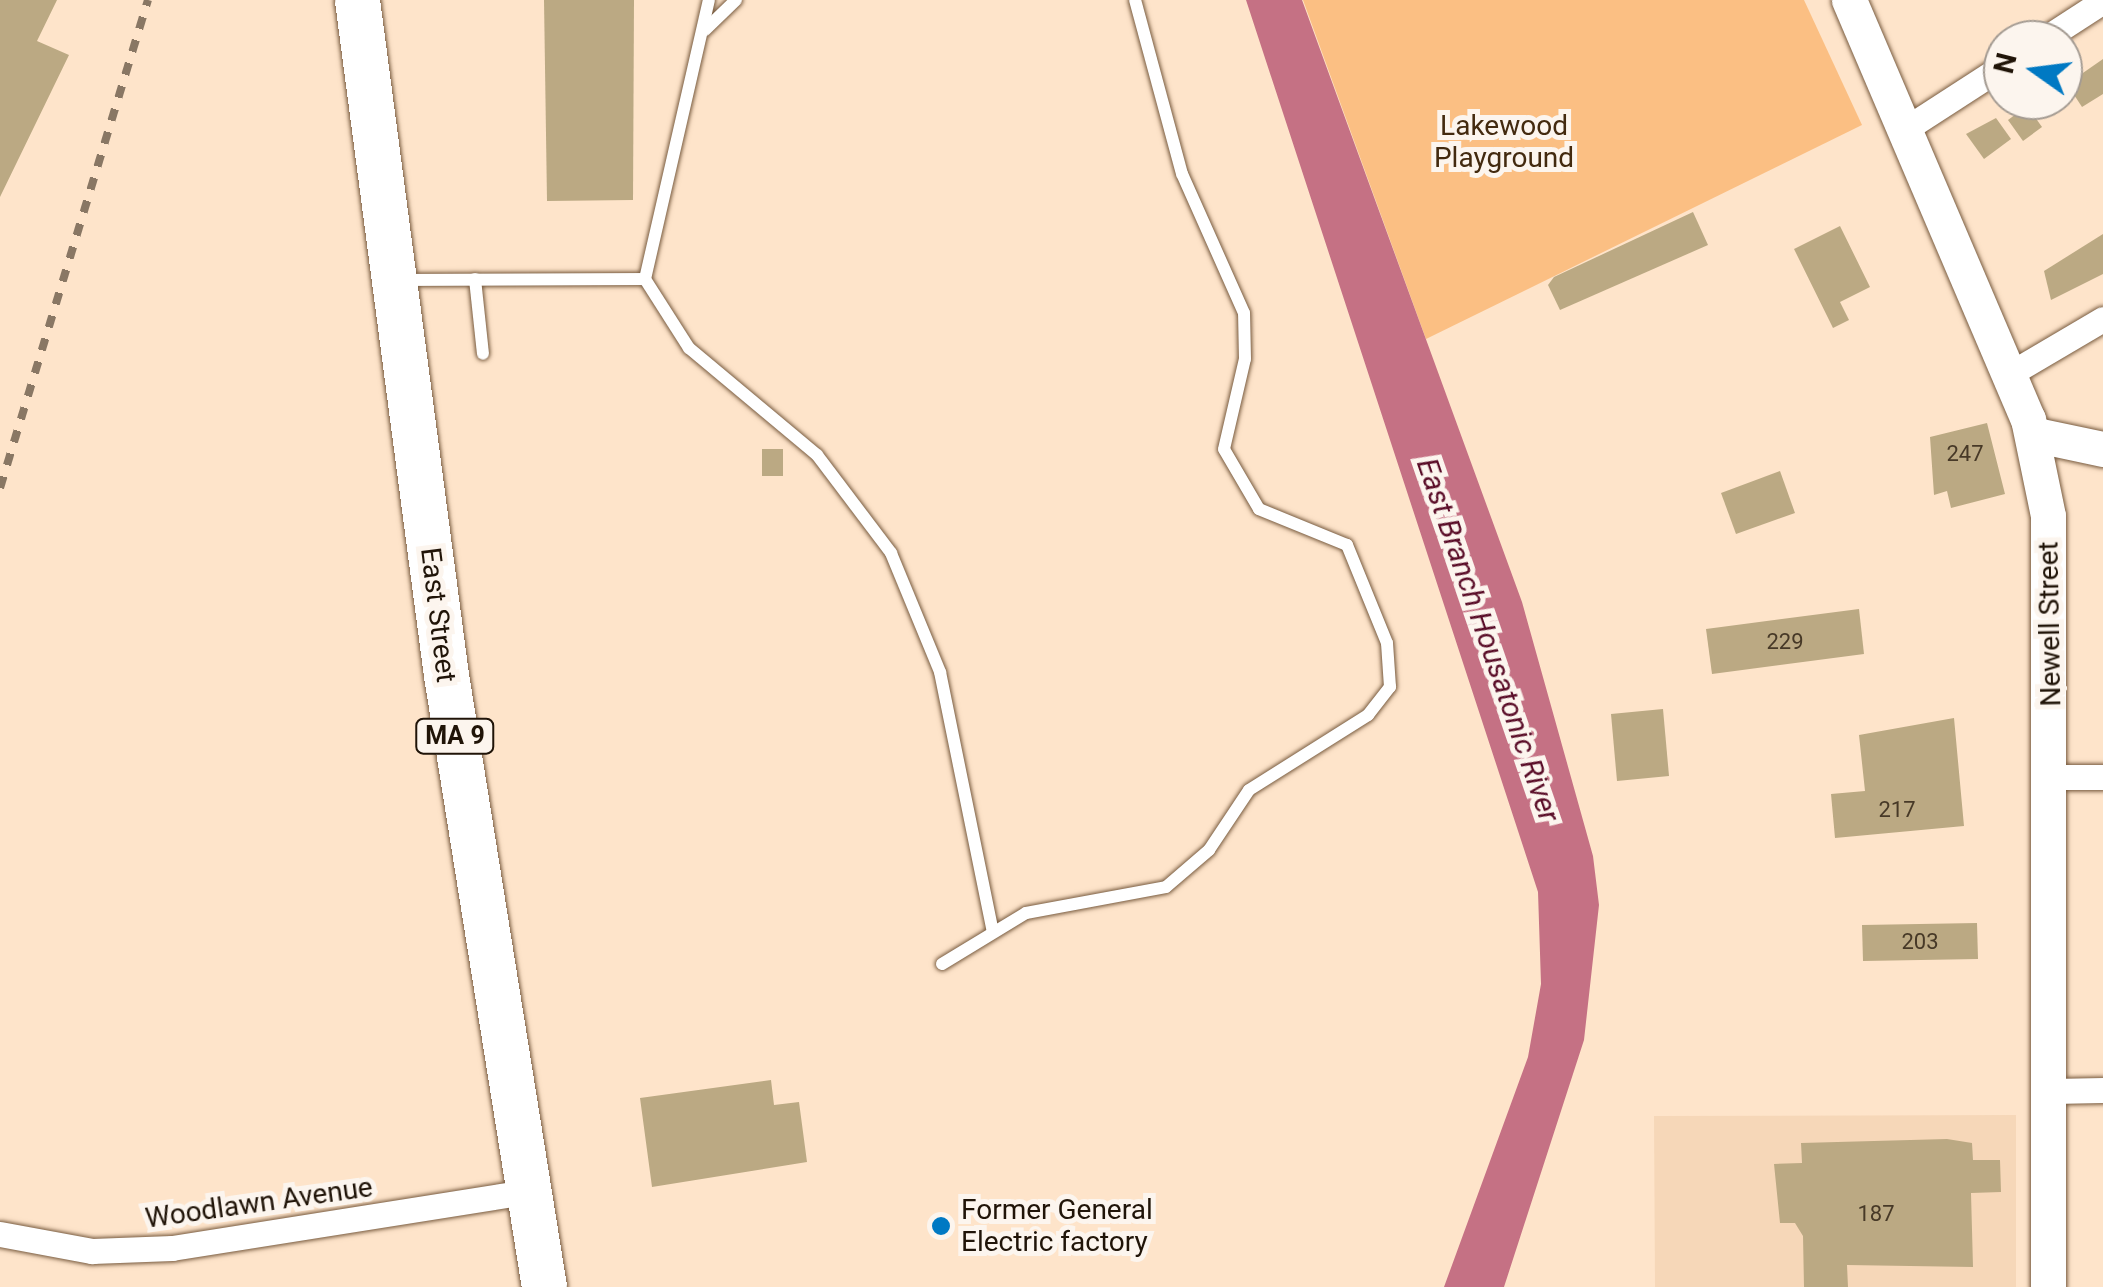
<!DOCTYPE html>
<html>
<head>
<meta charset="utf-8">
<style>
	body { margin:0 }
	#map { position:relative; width:2103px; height:1287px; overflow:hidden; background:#fee4ca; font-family:Roboto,sans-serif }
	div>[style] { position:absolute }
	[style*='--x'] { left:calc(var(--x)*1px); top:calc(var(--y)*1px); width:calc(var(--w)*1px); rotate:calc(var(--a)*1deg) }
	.built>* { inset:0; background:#f6d7b8 }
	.green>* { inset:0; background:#fbbf83 }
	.water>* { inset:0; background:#c57184 }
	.building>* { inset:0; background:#bba983 }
	.roads { filter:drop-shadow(0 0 2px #785b3f) drop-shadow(0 0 2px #785b3f) }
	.lane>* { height:12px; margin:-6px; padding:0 6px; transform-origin:6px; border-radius:6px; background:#fff }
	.street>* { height:25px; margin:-12.5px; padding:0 12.5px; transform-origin:12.5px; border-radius:12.5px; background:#fff }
	.secondary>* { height:35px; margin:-17.5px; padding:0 17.5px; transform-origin:17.5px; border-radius:17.5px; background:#fff }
	.highway>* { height:45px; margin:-22.5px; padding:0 22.5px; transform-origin:22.5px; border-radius:22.5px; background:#fff }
	.rail>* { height:8px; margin-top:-4px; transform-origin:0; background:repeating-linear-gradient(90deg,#897764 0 12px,transparent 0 24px) }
	.dots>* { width:28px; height:28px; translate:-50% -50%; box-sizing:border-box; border:5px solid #fcf5ee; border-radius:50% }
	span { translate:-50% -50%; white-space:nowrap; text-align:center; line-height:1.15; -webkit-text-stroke:10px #fcf5ee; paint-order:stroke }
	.number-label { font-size:22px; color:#473927 }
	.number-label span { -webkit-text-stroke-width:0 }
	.shield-label span { padding:2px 8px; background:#fcf5ee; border:2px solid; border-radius:8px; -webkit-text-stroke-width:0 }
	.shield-label { font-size:25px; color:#201408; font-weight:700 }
	.park-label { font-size:28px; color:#432a0f }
	.street-label { font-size:28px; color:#201408 }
	.poi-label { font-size:28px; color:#201408 }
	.left { translate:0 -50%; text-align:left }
	.water-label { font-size:30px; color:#5a0d28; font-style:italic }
	.north { position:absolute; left:1983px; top:20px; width:100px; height:100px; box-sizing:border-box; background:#fcf5ee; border:2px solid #a49b92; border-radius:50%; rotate:284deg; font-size:28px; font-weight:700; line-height:40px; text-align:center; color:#201408 }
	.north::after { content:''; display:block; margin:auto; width:35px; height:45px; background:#0079c3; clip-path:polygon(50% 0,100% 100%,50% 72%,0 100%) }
</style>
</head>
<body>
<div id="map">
	<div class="built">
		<div style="clip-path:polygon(2016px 1115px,2016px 1287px,1655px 1287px,1654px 1116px)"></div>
	</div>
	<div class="green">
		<div style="clip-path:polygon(1303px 0,1804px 0,1862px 125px,1426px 339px)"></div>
	</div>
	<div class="water">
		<div style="clip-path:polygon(1246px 0,1302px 0,1522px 602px,1593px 856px,1599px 905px,1584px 1040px,1504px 1287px,1444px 1287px,1528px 1057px,1541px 984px,1538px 892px)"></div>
	</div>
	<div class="building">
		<div style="clip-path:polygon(0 0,57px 0,37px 41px,69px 55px,0 197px)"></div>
		<div style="clip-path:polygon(544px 0,634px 0,633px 200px,547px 201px)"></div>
		<div style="clip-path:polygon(2103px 59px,2103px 94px,2082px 107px,2067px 84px)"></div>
		<div style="clip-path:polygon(2027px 106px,2042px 127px,2023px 141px,2008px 120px)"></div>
		<div style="clip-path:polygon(1996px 118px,2011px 139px,1984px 159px,1966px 134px)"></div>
		<div style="clip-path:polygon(1693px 212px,1708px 245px,1560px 310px,1548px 285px,1554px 277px)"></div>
		<div style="clip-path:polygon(1840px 226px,1870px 287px,1840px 302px,1849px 320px,1833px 328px,1794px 249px)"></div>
		<div style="clip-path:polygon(2103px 234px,2103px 274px,2051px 300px,2044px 271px)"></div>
		<div style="clip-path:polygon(1987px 423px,2005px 494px,1951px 508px,1947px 491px,1934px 495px,1930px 437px)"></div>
		<div style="clip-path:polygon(762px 449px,783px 449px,783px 476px,762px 476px)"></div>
		<div style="clip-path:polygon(1780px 471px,1795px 513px,1736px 534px,1721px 493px)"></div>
		<div style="clip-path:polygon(1859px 609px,1864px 654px,1712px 674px,1706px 629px)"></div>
		<div style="clip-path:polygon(1663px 709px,1669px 776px,1617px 781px,1611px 714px)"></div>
		<div style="clip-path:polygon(1954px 718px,1964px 826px,1835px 838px,1831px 794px,1865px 791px,1859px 735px)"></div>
		<div style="clip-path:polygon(1977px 923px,1978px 959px,1863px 961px,1862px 925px)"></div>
		<div style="clip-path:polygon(771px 1080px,774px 1105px,799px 1102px,807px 1162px,652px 1187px,640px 1098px)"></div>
		<div style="clip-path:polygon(1947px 1139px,1972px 1143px,1973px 1160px,2000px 1160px,2001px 1192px,1971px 1193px,1973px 1267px,1847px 1265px,1848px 1287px,1804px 1287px,1803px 1236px,1795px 1223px,1780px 1223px,1774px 1164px,1802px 1163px,1801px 1143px)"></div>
	</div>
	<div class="roads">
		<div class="lane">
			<div style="--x:705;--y:30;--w:43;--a:-44.1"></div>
			<div style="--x:475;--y:279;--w:75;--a:83.9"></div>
			<div style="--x:645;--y:279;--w:82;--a:57.5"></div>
			<div style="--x:689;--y:348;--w:167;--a:39.9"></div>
			<div style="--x:817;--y:455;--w:123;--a:52.9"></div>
			<div style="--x:891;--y:553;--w:129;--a:67.6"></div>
			<div style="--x:940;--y:672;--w:265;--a:78.5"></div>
			<div style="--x:400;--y:280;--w:245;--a:-0.2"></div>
			<div style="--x:645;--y:279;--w:286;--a:-77.1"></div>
			<div style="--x:942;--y:964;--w:98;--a:-31.3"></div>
			<div style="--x:1026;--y:913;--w:142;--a:-10.5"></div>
			<div style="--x:1166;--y:887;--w:57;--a:-40.7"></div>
			<div style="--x:1209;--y:850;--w:72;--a:-56.3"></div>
			<div style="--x:1249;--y:790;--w:141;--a:-32.2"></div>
			<div style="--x:1368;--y:715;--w:36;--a:-52"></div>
			<div style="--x:1390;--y:687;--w:44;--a:-93.9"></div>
			<div style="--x:1387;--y:643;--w:106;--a:-112.2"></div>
			<div style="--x:1347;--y:545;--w:95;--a:-157.8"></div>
			<div style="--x:1259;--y:509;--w:69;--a:-120.3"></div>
			<div style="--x:1224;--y:449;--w:92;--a:-76.9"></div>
			<div style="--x:1245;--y:359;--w:46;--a:-91.2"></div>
			<div style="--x:1244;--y:313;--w:152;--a:-114"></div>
			<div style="--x:1182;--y:174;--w:180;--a:-105.1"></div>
		</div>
		<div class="street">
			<div style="--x:2043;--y:40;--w:72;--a:-33"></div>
			<div style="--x:1907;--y:128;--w:114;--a:-32.9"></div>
			<div style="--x:2008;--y:375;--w:110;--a:-30.5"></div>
			<div style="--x:2053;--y:777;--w:50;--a:0"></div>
			<div style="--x:2052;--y:1091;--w:51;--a:-1.1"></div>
			<div style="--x:0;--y:1234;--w:94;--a:10.5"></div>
			<div style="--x:92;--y:1251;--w:80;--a:-2.1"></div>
			<div style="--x:172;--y:1248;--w:358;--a:-9"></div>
		</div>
		<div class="secondary">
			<div style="--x:1849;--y:0;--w:456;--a:66.9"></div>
			<div style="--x:2028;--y:419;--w:99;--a:78.3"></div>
			<div style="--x:2048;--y:516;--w:771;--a:90"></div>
			<div style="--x:2032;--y:434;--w:73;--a:11.9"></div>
		</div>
		<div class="highway">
			<div style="--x:357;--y:0;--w:681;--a:82.49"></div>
			<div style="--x:446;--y:675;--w:620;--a:80.9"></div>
		</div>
	</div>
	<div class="rail">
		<div style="--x:0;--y:488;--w:510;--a:-73.13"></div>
	</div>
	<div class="dots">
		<div style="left:941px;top:1226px;background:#0079c3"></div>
	</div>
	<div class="number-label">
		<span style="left:1965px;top:454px">247</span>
		<span style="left:1785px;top:642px">229</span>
		<span style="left:1897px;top:810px">217</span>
		<span style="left:1920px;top:942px">203</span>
		<span style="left:1876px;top:1214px">187</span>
	</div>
	<div class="shield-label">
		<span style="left:455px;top:736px">MA 9</span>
	</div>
	<div class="park-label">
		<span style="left:1504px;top:142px">Lakewood<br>Playground</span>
	</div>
	<div class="street-label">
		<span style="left:438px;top:615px;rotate:83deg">East Street</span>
		<span style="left:2050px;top:624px;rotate:-91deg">Newell Street</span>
		<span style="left:259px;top:1203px;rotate:-8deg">Woodlawn Avenue</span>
	</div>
	<div class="poi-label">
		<span class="left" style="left:961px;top:1226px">Former General<br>Electric factory</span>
	</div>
	<div class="water-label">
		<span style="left:1488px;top:640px;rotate:71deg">East Branch Housatonic River</span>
	</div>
	<div class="north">N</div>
</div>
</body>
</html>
